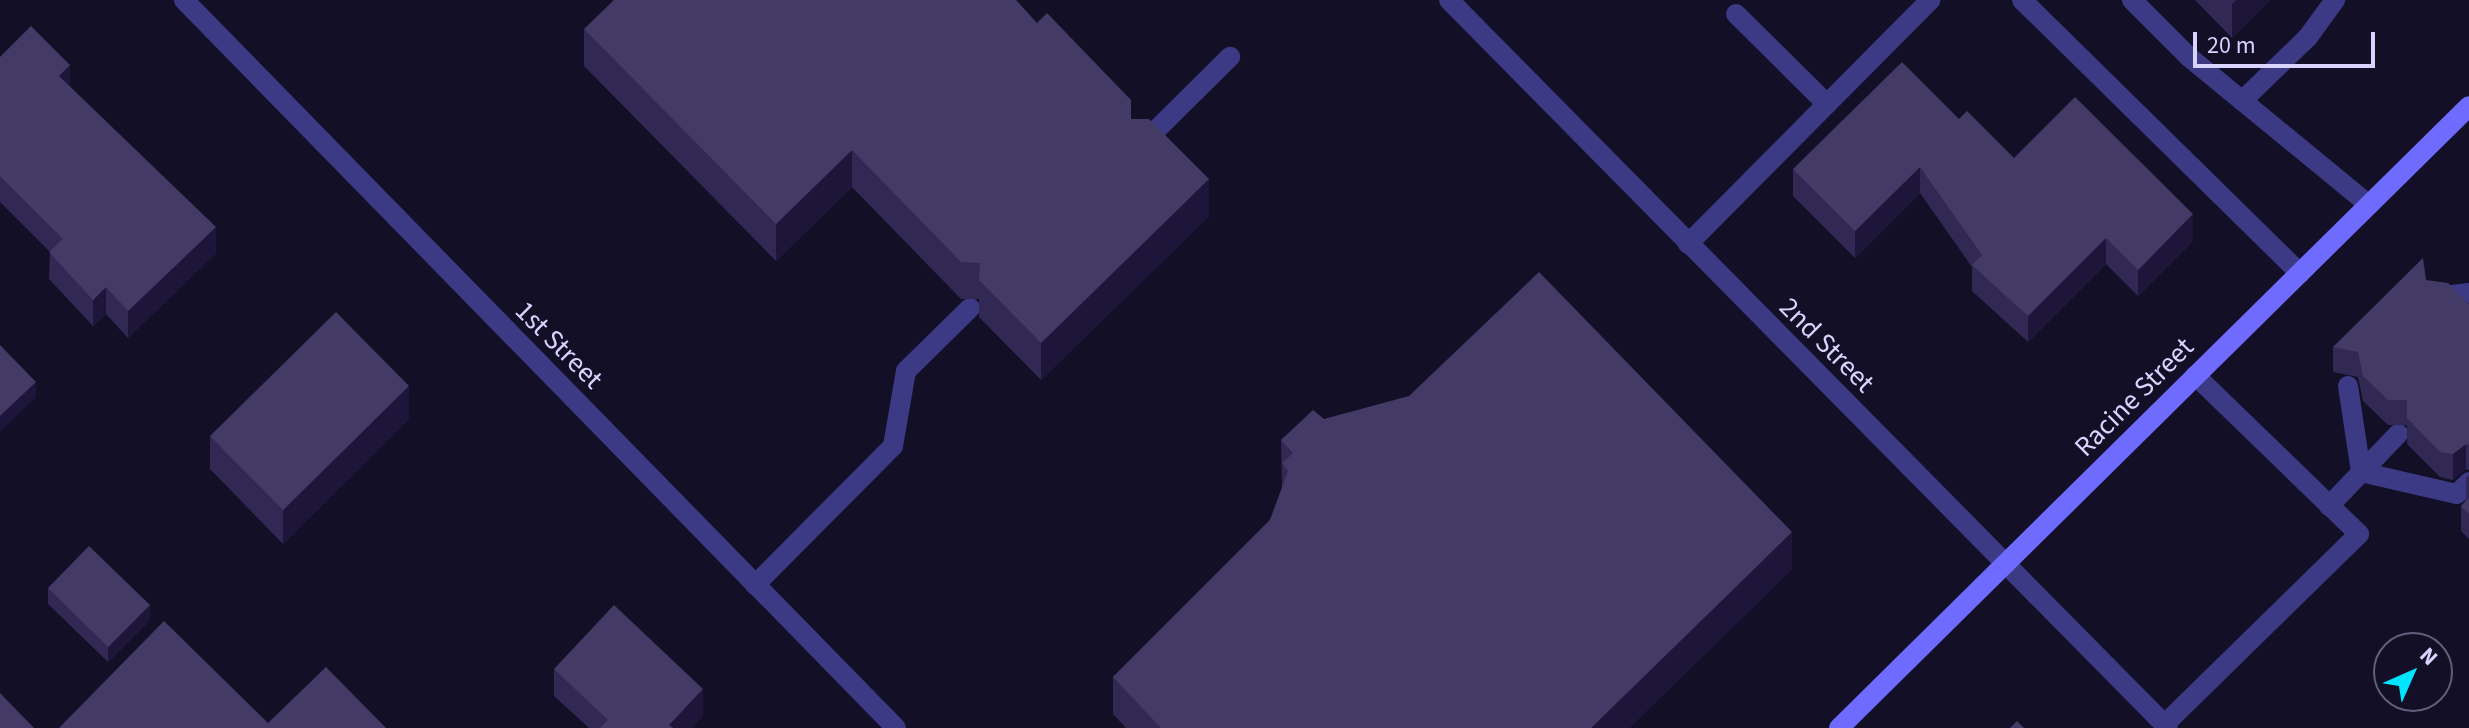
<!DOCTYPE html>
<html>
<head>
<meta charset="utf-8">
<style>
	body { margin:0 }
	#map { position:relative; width:2469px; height:728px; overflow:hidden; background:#130f26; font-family:"Source Sans 3",sans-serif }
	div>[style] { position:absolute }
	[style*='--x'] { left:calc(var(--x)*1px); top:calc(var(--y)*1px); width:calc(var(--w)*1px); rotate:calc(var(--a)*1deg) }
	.lane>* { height:20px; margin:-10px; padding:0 10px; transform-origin:10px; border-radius:10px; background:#3d3a85 }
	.street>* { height:20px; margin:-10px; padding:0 10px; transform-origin:10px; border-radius:10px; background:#3d3a85 }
	.secondary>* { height:20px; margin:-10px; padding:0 10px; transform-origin:10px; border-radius:10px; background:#6f6bff }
	.wall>* { inset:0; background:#312854 }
	.shaded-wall>* { inset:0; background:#1d163a }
	.building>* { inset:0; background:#433a66 }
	span { translate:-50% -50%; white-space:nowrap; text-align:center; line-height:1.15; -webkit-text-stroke:6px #130f26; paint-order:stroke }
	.street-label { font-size:28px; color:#d9d4ff }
	.north { position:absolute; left:2373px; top:632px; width:80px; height:80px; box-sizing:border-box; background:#130f26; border:2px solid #625e7d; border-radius:50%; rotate:45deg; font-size:22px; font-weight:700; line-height:32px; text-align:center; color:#d9d4ff }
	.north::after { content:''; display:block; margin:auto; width:28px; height:36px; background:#00e5ff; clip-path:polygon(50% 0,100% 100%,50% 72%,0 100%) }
	.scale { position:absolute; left:2193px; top:32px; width:182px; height:36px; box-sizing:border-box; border:4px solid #d9d4ff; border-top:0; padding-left:10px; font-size:24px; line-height:28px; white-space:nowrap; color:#d9d4ff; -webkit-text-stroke:6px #130f26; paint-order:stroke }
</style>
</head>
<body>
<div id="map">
	<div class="lane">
		<div style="--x:2022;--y:0;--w:390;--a:44.5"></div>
		<div style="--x:2132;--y:0;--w:81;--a:45"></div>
		<div style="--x:2189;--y:57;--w:233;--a:39.4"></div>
		<div style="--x:1736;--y:14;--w:128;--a:44.7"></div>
		<div style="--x:2242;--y:101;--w:92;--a:-44.1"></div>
		<div style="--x:2308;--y:37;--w:46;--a:-53.9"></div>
		<div style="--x:1140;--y:146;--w:127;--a:-44.7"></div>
		<div style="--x:1688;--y:244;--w:344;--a:-45.2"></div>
		<div style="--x:2436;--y:297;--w:33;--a:-7"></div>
		<div style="--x:2348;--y:386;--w:87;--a:81.4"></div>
		<div style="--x:2361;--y:472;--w:98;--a:12.9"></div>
		<div style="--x:2457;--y:494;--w:17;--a:-45"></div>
		<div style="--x:2329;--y:506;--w:100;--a:-46.2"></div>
		<div style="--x:755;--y:585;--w:196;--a:-45.2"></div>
		<div style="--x:893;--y:446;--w:76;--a:-80.2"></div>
		<div style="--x:906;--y:371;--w:90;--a:-44.5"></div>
		<div style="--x:2164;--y:725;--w:273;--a:-44.4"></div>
		<div style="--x:2359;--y:534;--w:228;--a:-135.9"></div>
	</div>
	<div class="street">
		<div style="--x:184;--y:0;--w:1018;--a:45.64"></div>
		<div style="--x:1449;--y:0;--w:1023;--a:45.36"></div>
	</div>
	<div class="secondary">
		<div style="--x:1839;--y:728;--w:885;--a:-44.63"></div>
	</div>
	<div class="wall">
		<div style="clip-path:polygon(2195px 0,2270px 0,2232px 38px)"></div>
		<div style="clip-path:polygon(584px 29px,1131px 119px,1209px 216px,1041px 380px,979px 317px,979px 299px,961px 299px,852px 187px,776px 261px,584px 66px)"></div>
		<div style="clip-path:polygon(0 57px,70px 86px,216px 253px,128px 338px,106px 314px,93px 326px,49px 279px,50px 252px,0 202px)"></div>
		<div style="clip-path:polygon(2014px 158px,2193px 241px,2138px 296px,2106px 264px,2028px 342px,1972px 291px,1972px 267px,1920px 193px,1855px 258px,1793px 196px,1793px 169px)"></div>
		<div style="clip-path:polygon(2426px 280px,2469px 304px,2469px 470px,2466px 469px,2453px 480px,2440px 477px,2407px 444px,2407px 425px,2388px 425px,2363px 401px,2358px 377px,2333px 372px,2333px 347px)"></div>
		<div style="clip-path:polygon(409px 419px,283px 544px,210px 469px,210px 436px)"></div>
		<div style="clip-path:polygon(1324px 419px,1792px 569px,1629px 728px,1126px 728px,1113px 714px,1113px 677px,1270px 520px,1282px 488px,1281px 440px)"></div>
		<div style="clip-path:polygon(2469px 475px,2469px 539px,2461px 531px,2461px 506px,2466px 500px,2466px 478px)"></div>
		<div style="clip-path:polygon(48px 588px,150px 620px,108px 662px,48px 604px)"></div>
		<div style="clip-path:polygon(554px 669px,703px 716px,691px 728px,589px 728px,554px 696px)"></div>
	</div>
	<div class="shaded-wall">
		<div style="clip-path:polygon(2237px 0,2270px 0,2232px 38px,2232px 4px)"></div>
		<div style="clip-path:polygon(70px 65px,70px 92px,59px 76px)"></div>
		<div style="clip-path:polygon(852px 150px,852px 187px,776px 261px,776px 224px)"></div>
		<div style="clip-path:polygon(1920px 167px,1920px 193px,1855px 258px,1855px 231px)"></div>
		<div style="clip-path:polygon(1209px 179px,1209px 216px,1041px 380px,1041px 343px)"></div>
		<div style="clip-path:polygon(2193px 214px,2193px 241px,2138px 296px,2138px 270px)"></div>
		<div style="clip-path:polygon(216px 227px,216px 253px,128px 338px,128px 311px)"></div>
		<div style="clip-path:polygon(2106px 238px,2106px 264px,2028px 342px,2028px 316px)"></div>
		<div style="clip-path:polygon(106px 287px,106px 314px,93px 326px,93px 300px)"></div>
		<div style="clip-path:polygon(36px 382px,36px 397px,0 432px,0 416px)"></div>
		<div style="clip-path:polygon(409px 386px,409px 419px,283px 544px,283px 510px)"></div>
		<div style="clip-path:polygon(2466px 444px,2466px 469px,2453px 480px,2453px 454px)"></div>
		<div style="clip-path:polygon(1792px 532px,1792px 569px,1629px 728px,1591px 728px)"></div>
		<div style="clip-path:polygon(150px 605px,150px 620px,108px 662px,108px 647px)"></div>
		<div style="clip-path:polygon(703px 689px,703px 716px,691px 728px,669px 728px,669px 725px)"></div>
	</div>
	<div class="building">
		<div style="clip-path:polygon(614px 0,1016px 0,1037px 23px,1047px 13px,1131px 100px,1131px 119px,1149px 119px,1209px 179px,1041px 343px,979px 280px,980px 263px,961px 262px,852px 150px,776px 224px,584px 29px)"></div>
		<div style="clip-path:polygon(31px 26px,70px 65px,59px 76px,216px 227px,128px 311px,106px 287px,93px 300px,49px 252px,63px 239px,0 176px,0 57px)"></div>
		<div style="clip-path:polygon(1902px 62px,1959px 119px,1967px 111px,2014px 158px,2075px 97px,2193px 214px,2138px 270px,2106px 238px,2028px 316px,1972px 265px,1982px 255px,1920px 167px,1855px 231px,1793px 169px)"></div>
		<div style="clip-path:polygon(2423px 258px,2426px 280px,2448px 283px,2469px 304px,2469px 445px,2466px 444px,2453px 454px,2440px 452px,2407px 418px,2407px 400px,2388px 400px,2363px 376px,2358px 352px,2333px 347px)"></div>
		<div style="clip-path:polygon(1539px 272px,1792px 532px,1591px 728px,1161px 728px,1113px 677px,1270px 520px,1288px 471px,1282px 463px,1293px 453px,1281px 440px,1313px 410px,1324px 419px,1409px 396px)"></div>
		<div style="clip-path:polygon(336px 312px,409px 386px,283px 510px,210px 436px)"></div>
		<div style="clip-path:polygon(0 345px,36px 382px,0 416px)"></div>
		<div style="clip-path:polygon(2469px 498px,2469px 514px,2461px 506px)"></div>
		<div style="clip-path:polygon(89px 546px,150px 605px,108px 647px,48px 588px)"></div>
		<div style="clip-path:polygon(614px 605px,703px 689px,669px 725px,673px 728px,600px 728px,608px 720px,554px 669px)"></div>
		<div style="clip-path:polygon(164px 621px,268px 723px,326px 667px,386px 728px,59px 728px)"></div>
		<div style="clip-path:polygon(0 693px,34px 728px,0 728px)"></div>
		<div style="clip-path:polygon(2017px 721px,2024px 728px,2010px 728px)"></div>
	</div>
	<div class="street-label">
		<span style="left:559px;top:345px;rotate:45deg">1st Street</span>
		<span style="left:1827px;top:345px;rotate:45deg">2nd Street</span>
		<span style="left:2134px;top:397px;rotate:-45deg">Racine Street</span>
	</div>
	<div class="north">N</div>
	<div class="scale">20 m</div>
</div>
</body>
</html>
